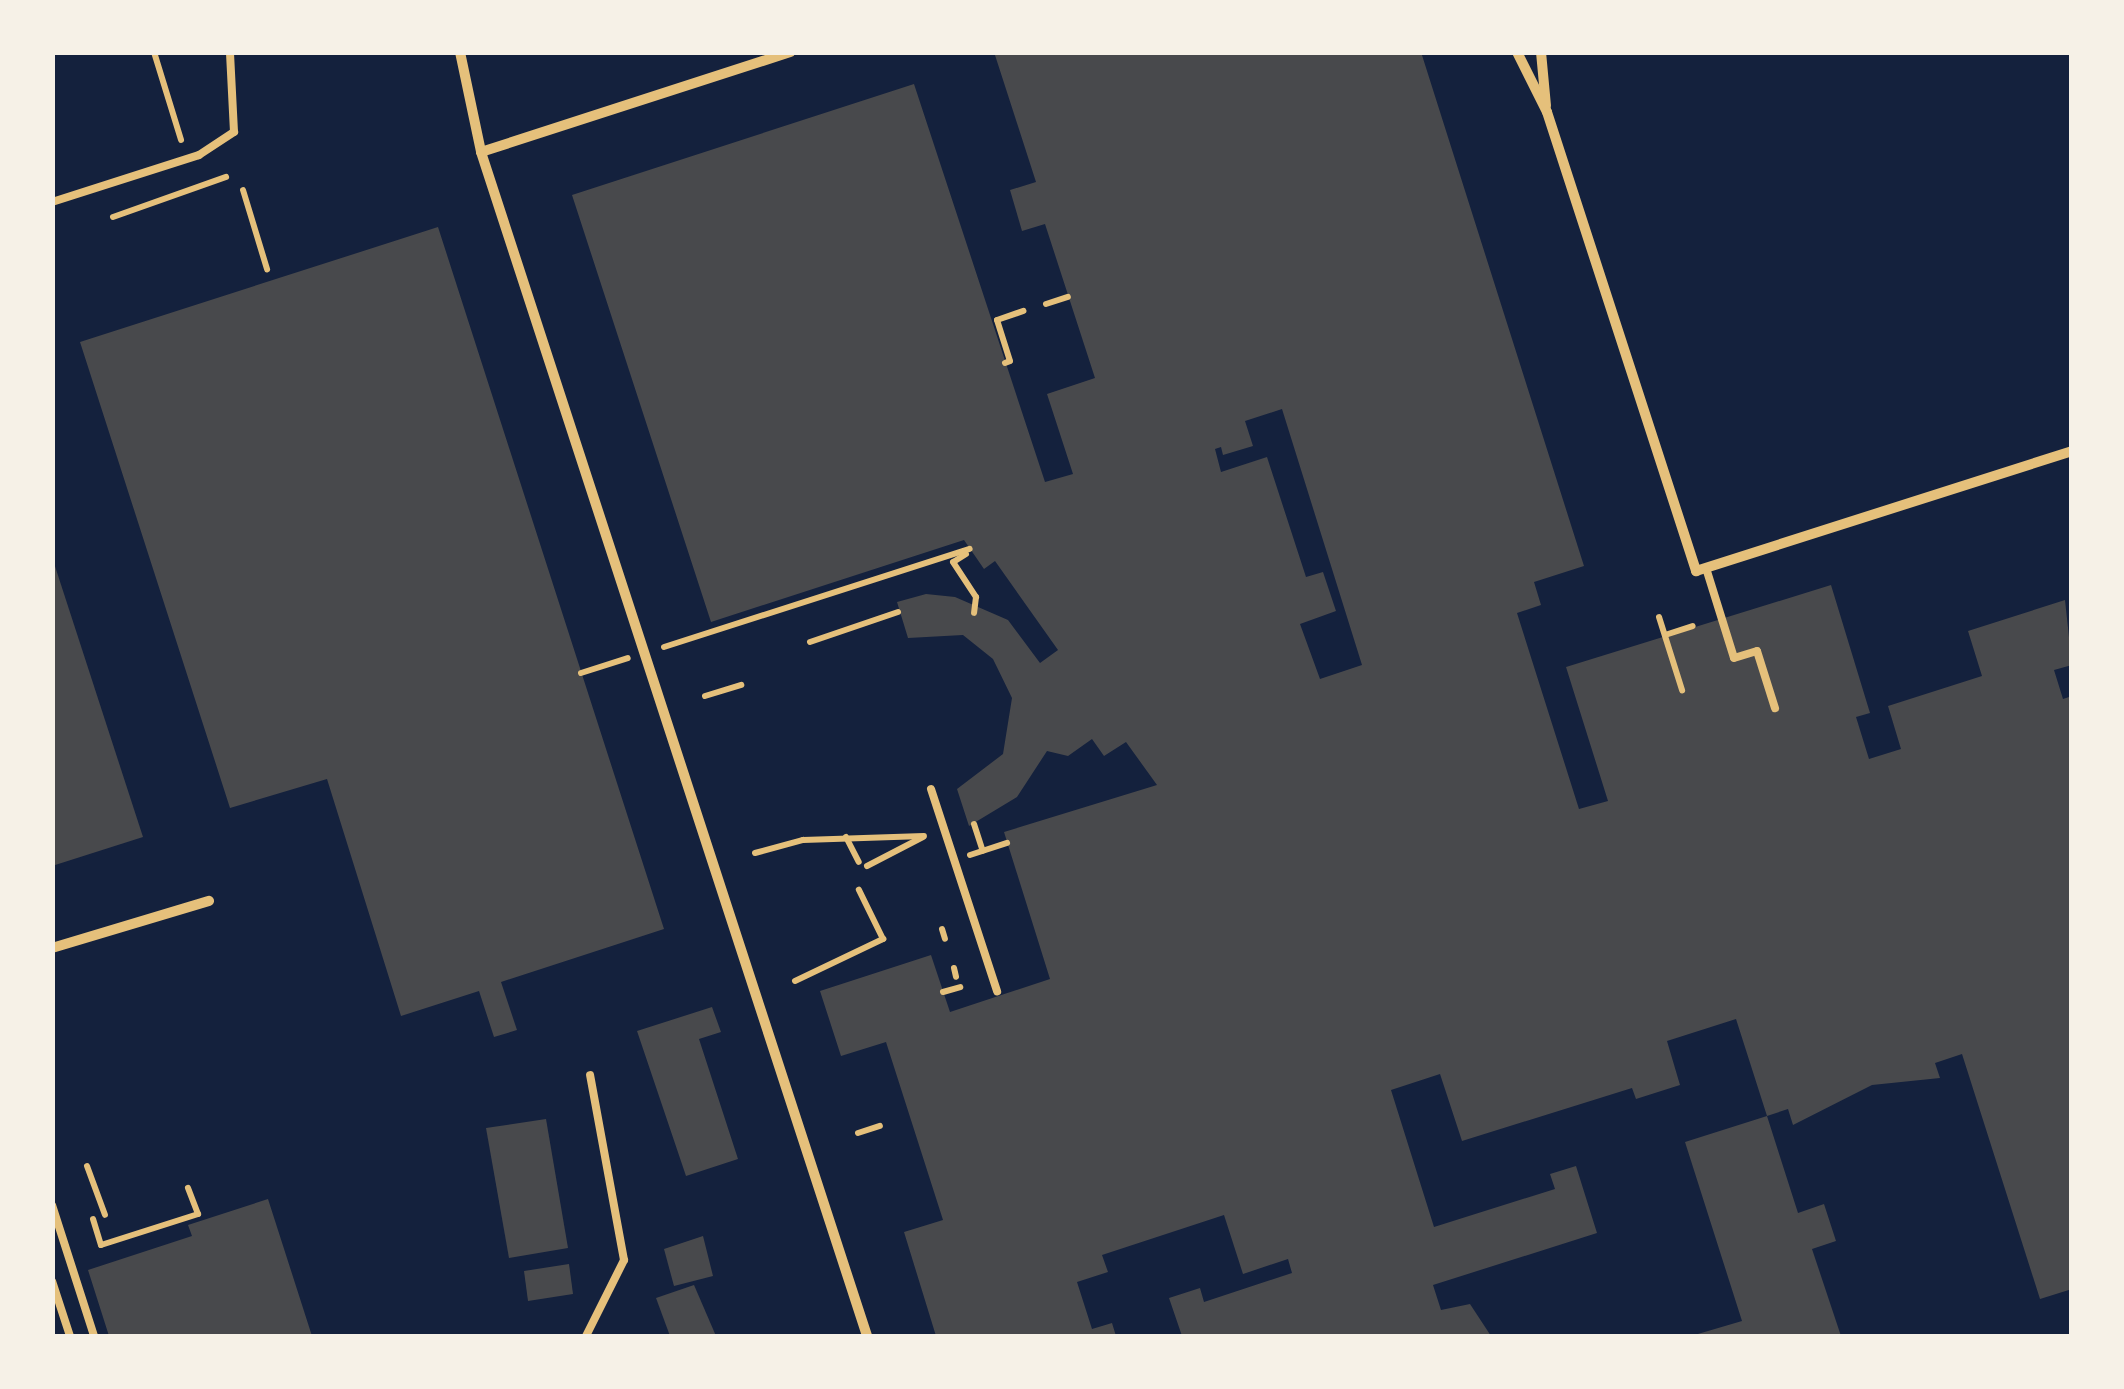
<!DOCTYPE html>
<html>
<head>
<meta charset="utf-8">
<style>
	body { margin:0 }
	#map { position:relative; width:2124px; height:1389px; overflow:hidden; background:#14213d; font-family:"Exo 2",sans-serif }
	div>[style] { position:absolute }
	[style*='--x'] { left:calc(var(--x)*1px); top:calc(var(--y)*1px); width:calc(var(--w)*1px); rotate:calc(var(--a)*1deg) }
	.building>* { inset:0; background:#48494c }
	.path>* { height:6px; margin:-3px; padding:0 3px; transform-origin:3px; border-radius:3px; background:#e5c07b }
	.service>* { height:8px; margin:-4px; padding:0 4px; transform-origin:4px; border-radius:4px; background:#e5c07b }
	.minor>* { height:10px; margin:-5px; padding:0 5px; transform-origin:5px; border-radius:5px; background:#e5c07b }
	span { translate:-50% -50%; white-space:nowrap; text-align:center; line-height:1.15; -webkit-text-stroke:8px #f6f1e7; paint-order:stroke }
	.frame { position:absolute; inset:0; border:55px solid #f6f1e7; pointer-events:none }
</style>
</head>
<body>
<div id="map">
	<div class="building">
		<div style="clip-path:polygon(evenodd,994px 52px,1421px 52px,1584px 566px,1534px 582px,1541px 605px,1517px 613px,1579px 809px,1608px 801px,1566px 667px,1831px 585px,1870px 713px,1856px 717px,1869px 759px,1901px 749px,1888px 706px,1982px 676px,1968px 631px,2065px 600px,2072px 665px,2054px 670px,2063px 699px,2072px 696px,2072px 1289px,2040px 1299px,1962px 1054px,1935px 1063px,1940px 1078px,1872px 1085px,1793px 1125px,1788px 1109px,1767px 1116px,1736px 1019px,1667px 1041px,1680px 1085px,1636px 1099px,1632px 1088px,1462px 1141px,1440px 1074px,1391px 1090px,1434px 1227px,1555px 1189px,1550px 1174px,1576px 1166px,1597px 1233px,1433px 1285px,1441px 1310px,1470px 1304px,1491px 1336px,1182px 1336px,1169px 1298px,1200px 1288px,1204px 1302px,1292px 1273px,1288px 1259px,1243px 1274px,1224px 1215px,1102px 1255px,1108px 1272px,1077px 1282px,1092px 1329px,1112px 1323px,1116px 1336px,936px 1336px,904px 1232px,943px 1220px,886px 1042px,841px 1056px,820px 991px,931px 955px,950px 1012px,1050px 979px,1004px 832px,1157px 785px,1126px 742px,1104px 756px,1092px 739px,1068px 756px,1047px 751px,1017px 797px,969px 826px,957px 789px,1003px 754px,1012px 698px,993px 659px,963px 635px,908px 638px,897px 602px,926px 594px,955px 597px,1008px 620px,1040px 663px,1058px 650px,995px 561px,984px 569px,964px 540px,711px 622px,572px 195px,914px 84px,1045px 482px,1073px 474px,1047px 394px,1095px 378px,1045px 224px,1022px 231px,1010px 190px,1036px 182px,994px 52px,1282px 409px,1362px 665px,1320px 679px,1300px 624px,1336px 611px,1323px 572px,1306px 577px,1267px 457px,1221px 472px,1215px 449px,1221px 447px,1223px 455px,1253px 446px,1245px 421px,1282px 409px)"></div>
		<div style="clip-path:polygon(438px 227px,664px 929px,501px 982px,517px 1030px,494px 1037px,479px 991px,401px 1016px,327px 779px,230px 808px,80px 342px)"></div>
		<div style="clip-path:polygon(52px 557px,143px 837px,52px 866px)"></div>
		<div style="clip-path:polygon(712px 1007px,721px 1032px,699px 1039px,738px 1159px,686px 1176px,637px 1031px)"></div>
		<div style="clip-path:polygon(1767px 1116px,1798px 1213px,1824px 1204px,1836px 1241px,1812px 1249px,1841px 1336px,1691px 1336px,1742px 1321px,1685px 1142px)"></div>
		<div style="clip-path:polygon(546px 1119px,568px 1248px,509px 1258px,486px 1128px)"></div>
		<div style="clip-path:polygon(268px 1199px,312px 1336px,109px 1336px,88px 1270px,192px 1236px,188px 1225px)"></div>
		<div style="clip-path:polygon(703px 1236px,713px 1276px,674px 1286px,664px 1249px)"></div>
		<div style="clip-path:polygon(569px 1264px,573px 1294px,528px 1301px,524px 1271px)"></div>
		<div style="clip-path:polygon(694px 1285px,716px 1336px,670px 1336px,656px 1298px)"></div>
	</div>
	<div class="path">
		<div style="--x:154;--y:52;--w:92;--a:72.9"></div>
		<div style="--x:243;--y:190;--w:83;--a:73.1"></div>
		<div style="--x:113;--y:217;--w:120;--a:-19.5"></div>
		<div style="--x:1046;--y:304;--w:23;--a:-18"></div>
		<div style="--x:1005;--y:363;--w:5;--a:-22"></div>
		<div style="--x:1010;--y:361;--w:43;--a:-107.6"></div>
		<div style="--x:997;--y:320;--w:28;--a:-19"></div>
		<div style="--x:966;--y:554;--w:15;--a:148"></div>
		<div style="--x:953;--y:562;--w:42;--a:56.7"></div>
		<div style="--x:976;--y:597;--w:16;--a:97"></div>
		<div style="--x:1659;--y:617;--w:77;--a:72.5"></div>
		<div style="--x:1665;--y:635;--w:29;--a:-18"></div>
		<div style="--x:810;--y:642;--w:93;--a:-18.8"></div>
		<div style="--x:664;--y:647;--w:321;--a:-17.8"></div>
		<div style="--x:581;--y:673;--w:49;--a:-17.7"></div>
		<div style="--x:705;--y:696;--w:38;--a:-17"></div>
		<div style="--x:974;--y:824;--w:28;--a:72"></div>
		<div style="--x:846;--y:837;--w:28;--a:63"></div>
		<div style="--x:755;--y:853;--w:50;--a:-15.2"></div>
		<div style="--x:803;--y:840;--w:121;--a:-1.9"></div>
		<div style="--x:970;--y:855;--w:39;--a:-18"></div>
		<div style="--x:867;--y:866;--w:63;--a:-27.4"></div>
		<div style="--x:942;--y:929;--w:10;--a:73"></div>
		<div style="--x:954;--y:968;--w:9;--a:77"></div>
		<div style="--x:795;--y:981;--w:98;--a:-25.5"></div>
		<div style="--x:883;--y:939;--w:55;--a:-116.1"></div>
		<div style="--x:943;--y:992;--w:18;--a:-16"></div>
		<div style="--x:858;--y:1133;--w:23;--a:-18"></div>
		<div style="--x:87;--y:1166;--w:52;--a:69.8"></div>
		<div style="--x:93;--y:1219;--w:27;--a:73"></div>
		<div style="--x:101;--y:1245;--w:102;--a:-17.7"></div>
		<div style="--x:198;--y:1214;--w:28;--a:-111"></div>
	</div>
	<div class="service">
		<div style="--x:52;--y:202;--w:154;--a:-17.7"></div>
		<div style="--x:199;--y:155;--w:42;--a:-33.3"></div>
		<div style="--x:234;--y:132;--w:80;--a:-92.9"></div>
		<div style="--x:1706;--y:568;--w:94;--a:72.7"></div>
		<div style="--x:1734;--y:658;--w:24;--a:-17"></div>
		<div style="--x:1757;--y:651;--w:60;--a:72.5"></div>
		<div style="--x:931;--y:789;--w:213;--a:71.9"></div>
		<div style="--x:52;--y:1205;--w:138;--a:72.2"></div>
		<div style="--x:52;--y:1281;--w:58;--a:71.9"></div>
		<div style="--x:586;--y:1336;--w:85;--a:-63.4"></div>
		<div style="--x:624;--y:1260;--w:188;--a:-100.4"></div>
	</div>
	<div class="minor">
		<div style="--x:460;--y:52;--w:102;--a:78.1"></div>
		<div style="--x:481;--y:152;--w:1245;--a:71.94"></div>
		<div style="--x:1517;--y:52;--w:67;--a:63.4"></div>
		<div style="--x:1547;--y:112;--w:483;--a:72"></div>
		<div style="--x:1696;--y:571;--w:395;--a:-17.7"></div>
		<div style="--x:1541;--y:52;--w:54;--a:84.7"></div>
		<div style="--x:481;--y:152;--w:325;--a:-17.9"></div>
		<div style="--x:52;--y:948;--w:164;--a:-16.7"></div>
	</div>
	<div class="frame"></div>
</div>
</body>
</html>
